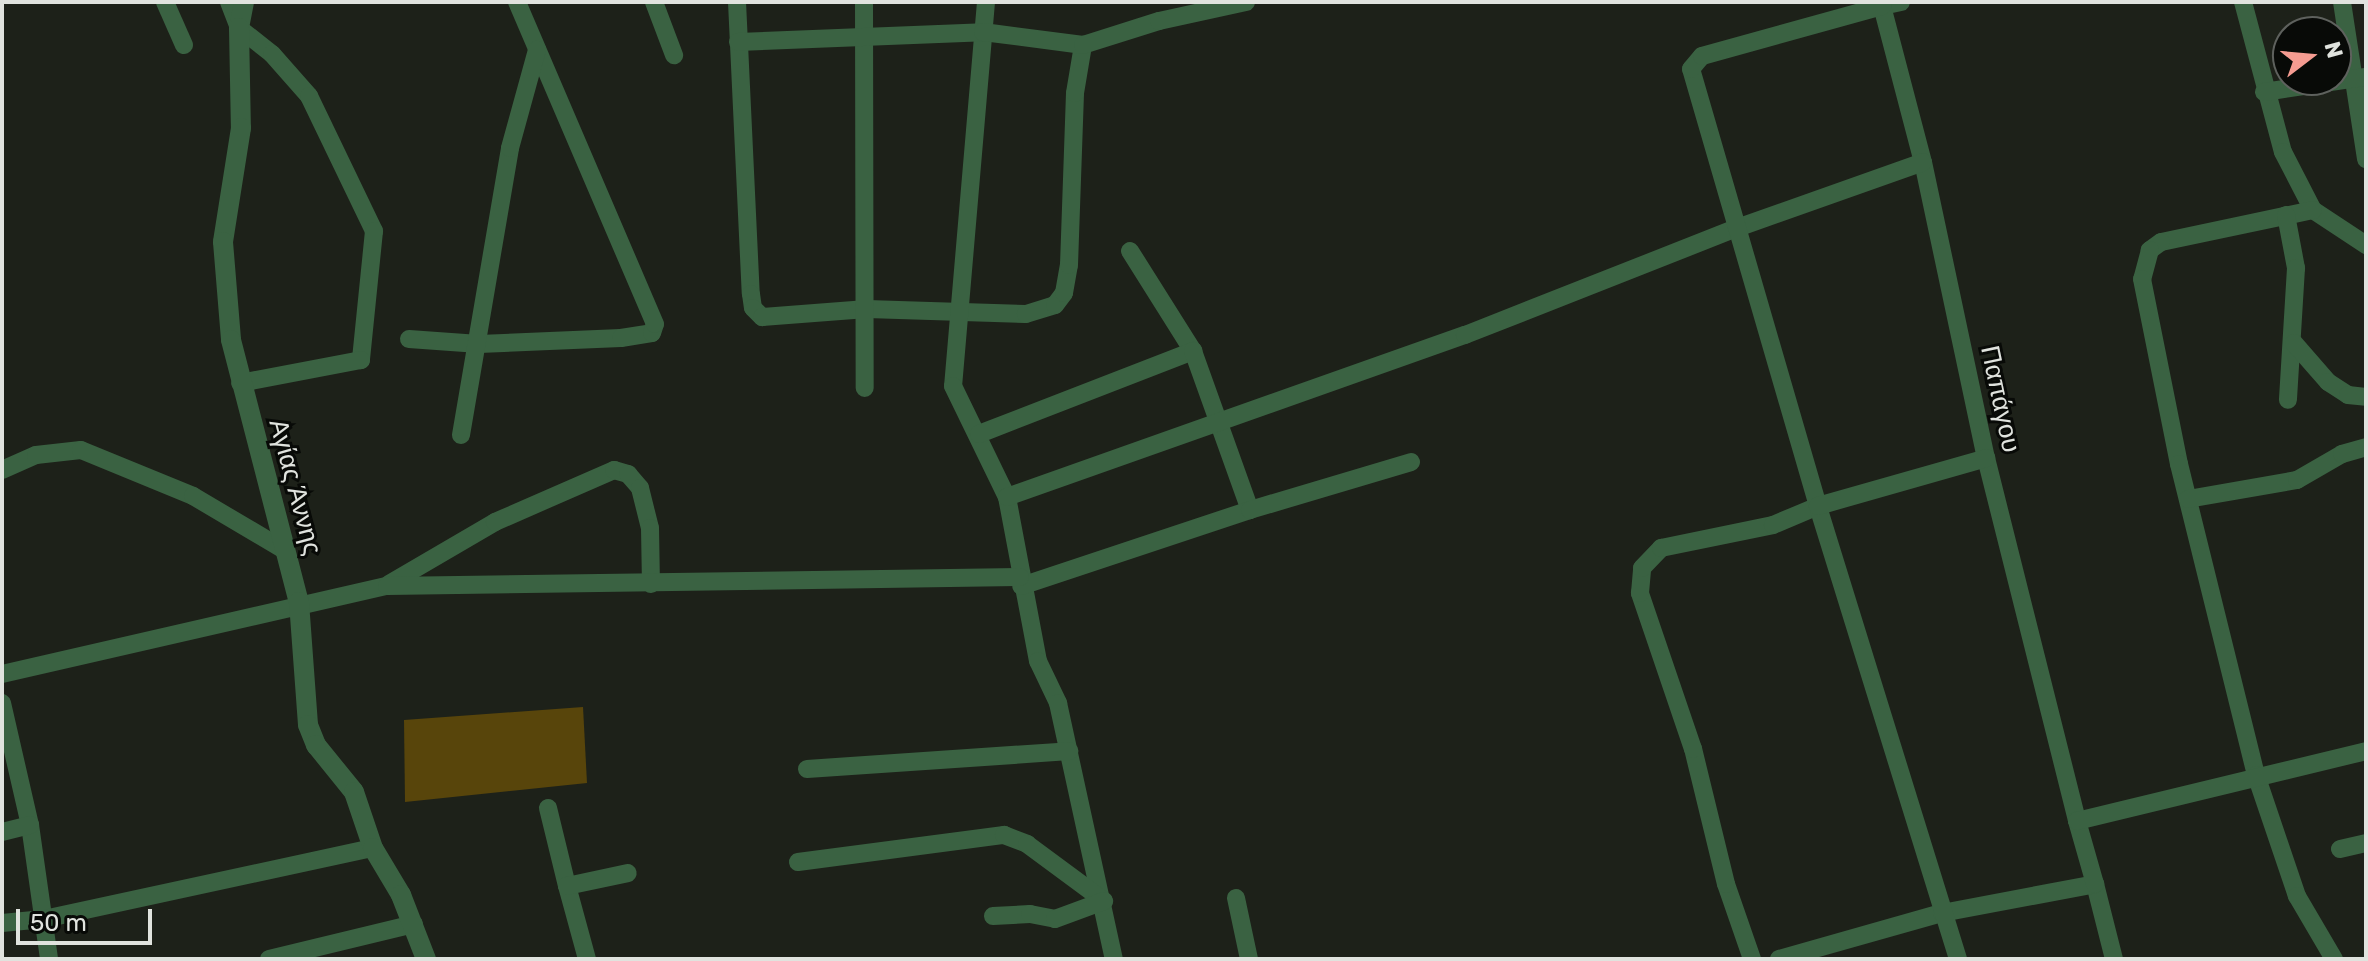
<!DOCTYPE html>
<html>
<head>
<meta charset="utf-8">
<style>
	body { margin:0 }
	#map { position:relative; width:2368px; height:961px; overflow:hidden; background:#1d2119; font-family:Rubik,sans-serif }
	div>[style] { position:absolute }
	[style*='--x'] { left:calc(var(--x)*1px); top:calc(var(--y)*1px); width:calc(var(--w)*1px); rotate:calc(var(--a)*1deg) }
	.forest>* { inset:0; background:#58450b }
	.minor>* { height:18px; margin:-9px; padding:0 9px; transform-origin:9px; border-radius:9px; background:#3a6242 }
	.tertiary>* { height:20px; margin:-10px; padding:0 10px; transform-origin:10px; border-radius:10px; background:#3a6242 }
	span { translate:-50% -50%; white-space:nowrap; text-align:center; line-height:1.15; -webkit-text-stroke:6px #080a07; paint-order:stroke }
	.street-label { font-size:26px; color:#e0e3de }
	.frame { position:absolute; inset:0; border:4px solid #e0e3de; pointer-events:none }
	.north { position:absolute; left:2272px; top:16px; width:80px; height:80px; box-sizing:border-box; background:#080a07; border:2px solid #5e615d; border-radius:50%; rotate:74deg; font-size:22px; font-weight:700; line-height:32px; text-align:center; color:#e0e3de }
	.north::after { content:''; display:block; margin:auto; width:28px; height:36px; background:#f59c91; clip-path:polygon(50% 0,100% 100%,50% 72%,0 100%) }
	.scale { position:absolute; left:16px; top:909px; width:136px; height:36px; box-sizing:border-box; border:4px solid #e0e3de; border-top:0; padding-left:10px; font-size:24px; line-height:28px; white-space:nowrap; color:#e0e3de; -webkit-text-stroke:6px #080a07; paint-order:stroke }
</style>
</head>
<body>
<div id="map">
	<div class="forest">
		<div style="clip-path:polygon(583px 707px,587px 783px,405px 802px,404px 720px)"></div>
	</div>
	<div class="minor">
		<div style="--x:165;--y:2;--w:47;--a:66.2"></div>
		<div style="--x:229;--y:2;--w:28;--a:69"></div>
		<div style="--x:239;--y:28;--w:42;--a:38.2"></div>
		<div style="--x:272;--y:54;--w:56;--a:48.6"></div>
		<div style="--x:309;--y:96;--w:150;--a:64.3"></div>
		<div style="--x:374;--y:231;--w:130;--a:95.8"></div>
		<div style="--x:361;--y:360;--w:123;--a:169.2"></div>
		<div style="--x:654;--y:2;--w:57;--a:69.3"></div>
		<div style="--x:737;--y:2;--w:292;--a:87.3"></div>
		<div style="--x:751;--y:294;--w:14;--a:82"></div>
		<div style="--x:753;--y:308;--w:13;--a:45"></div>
		<div style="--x:762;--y:317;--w:105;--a:-4.4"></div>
		<div style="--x:867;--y:309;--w:159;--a:1.8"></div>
		<div style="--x:1026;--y:314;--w:30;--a:-17"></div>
		<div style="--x:1055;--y:305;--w:15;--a:-53"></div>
		<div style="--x:1064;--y:293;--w:28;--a:-80"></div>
		<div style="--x:1069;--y:265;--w:172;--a:-88"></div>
		<div style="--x:1075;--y:93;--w:49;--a:-80.5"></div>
		<div style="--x:864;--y:2;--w:386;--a:89.9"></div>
		<div style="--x:986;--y:2;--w:385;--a:94.9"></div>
		<div style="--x:953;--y:386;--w:123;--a:64.1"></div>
		<div style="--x:1007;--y:497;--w:167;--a:79.3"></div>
		<div style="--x:1038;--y:661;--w:47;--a:64.5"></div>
		<div style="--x:1058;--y:703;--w:262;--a:77.7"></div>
		<div style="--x:1901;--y:2;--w:19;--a:168"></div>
		<div style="--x:1882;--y:6;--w:161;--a:75.3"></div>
		<div style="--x:1923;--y:162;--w:303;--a:78"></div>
		<div style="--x:1986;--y:458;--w:374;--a:75.9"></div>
		<div style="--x:2243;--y:2;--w:155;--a:75.1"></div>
		<div style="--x:2283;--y:152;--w:65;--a:62.7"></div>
		<div style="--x:2313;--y:210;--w:64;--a:33.4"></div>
		<div style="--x:2342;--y:2;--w:159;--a:81.3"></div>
		<div style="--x:738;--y:42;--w:245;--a:-2.3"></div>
		<div style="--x:983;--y:32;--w:101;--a:7.4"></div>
		<div style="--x:1083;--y:45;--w:80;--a:-17.5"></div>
		<div style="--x:1159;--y:21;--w:89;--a:-12.3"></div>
		<div style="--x:2264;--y:92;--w:101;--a:-8.5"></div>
		<div style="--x:2313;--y:210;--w:155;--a:168.1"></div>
		<div style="--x:2161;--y:242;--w:14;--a:144"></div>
		<div style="--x:2150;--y:250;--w:30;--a:105"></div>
		<div style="--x:2142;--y:279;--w:189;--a:78.7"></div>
		<div style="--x:2179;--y:464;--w:320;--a:76.1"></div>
		<div style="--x:2256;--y:775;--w:128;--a:71.3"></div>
		<div style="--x:2297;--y:896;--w:73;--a:59.6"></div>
		<div style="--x:2286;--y:215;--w:54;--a:79.3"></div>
		<div style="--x:2296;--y:268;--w:132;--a:93.5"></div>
		<div style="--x:1130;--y:251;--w:118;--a:57.8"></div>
		<div style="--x:409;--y:339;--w:70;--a:4.1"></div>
		<div style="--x:479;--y:344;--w:142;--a:-2.4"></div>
		<div style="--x:621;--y:338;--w:31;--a:-9"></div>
		<div style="--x:652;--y:333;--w:9;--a:-72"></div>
		<div style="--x:655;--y:324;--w:350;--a:-113.2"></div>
		<div style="--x:2294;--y:343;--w:52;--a:48.9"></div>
		<div style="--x:2328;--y:382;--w:24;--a:33"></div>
		<div style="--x:2348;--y:395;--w:18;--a:6"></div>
		<div style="--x:979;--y:434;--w:230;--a:-21.2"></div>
		<div style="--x:1193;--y:351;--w:169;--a:70.3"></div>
		<div style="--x:1250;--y:510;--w:241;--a:161.6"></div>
		<div style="--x:461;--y:435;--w:291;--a:-80.3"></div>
		<div style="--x:510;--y:148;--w:102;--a:-74.6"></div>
		<div style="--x:2;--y:470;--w:37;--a:-24"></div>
		<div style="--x:36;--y:455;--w:45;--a:-6.3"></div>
		<div style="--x:81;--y:450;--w:121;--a:22.3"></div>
		<div style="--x:193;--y:496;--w:108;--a:30.6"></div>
		<div style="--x:1007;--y:497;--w:486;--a:-19.5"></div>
		<div style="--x:1465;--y:335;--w:292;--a:-21.5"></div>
		<div style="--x:1737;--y:228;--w:197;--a:-19.5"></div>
		<div style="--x:2188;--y:499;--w:111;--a:-9.9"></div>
		<div style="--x:2297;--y:480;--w:52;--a:-30"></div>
		<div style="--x:2342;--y:454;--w:25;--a:-16"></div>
		<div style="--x:1250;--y:510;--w:168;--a:-16.6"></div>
		<div style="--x:389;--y:584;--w:123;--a:-30.3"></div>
		<div style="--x:495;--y:522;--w:130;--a:-23.6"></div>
		<div style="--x:614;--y:470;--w:15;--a:16"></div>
		<div style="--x:628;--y:474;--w:18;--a:49"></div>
		<div style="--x:640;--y:488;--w:41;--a:76"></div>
		<div style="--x:650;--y:528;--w:56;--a:89"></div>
		<div style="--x:2;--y:674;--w:395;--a:-12.9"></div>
		<div style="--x:387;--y:586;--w:633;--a:-0.81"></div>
		<div style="--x:2;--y:703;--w:125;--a:77.1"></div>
		<div style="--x:30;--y:825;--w:135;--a:81.9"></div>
		<div style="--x:807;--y:769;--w:263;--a:-3.9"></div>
		<div style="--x:548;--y:808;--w:80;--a:76.3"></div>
		<div style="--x:2;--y:832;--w:29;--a:-14"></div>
		<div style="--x:2340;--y:849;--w:27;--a:-13"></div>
		<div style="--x:798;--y:862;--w:208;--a:-7.5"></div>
		<div style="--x:1004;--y:835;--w:25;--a:21"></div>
		<div style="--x:1027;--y:844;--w:96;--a:36.5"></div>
		<div style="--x:2095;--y:884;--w:77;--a:75.8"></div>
		<div style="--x:1236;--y:898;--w:62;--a:78"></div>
		<div style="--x:993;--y:916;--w:37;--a:-3"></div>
		<div style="--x:1030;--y:914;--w:25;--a:11"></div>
		<div style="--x:1055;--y:919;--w:52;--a:-20.2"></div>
		<div style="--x:2;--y:923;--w:42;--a:-5.4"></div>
		<div style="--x:44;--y:919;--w:337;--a:-12.2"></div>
		<div style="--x:269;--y:959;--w:149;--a:-13.6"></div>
		<div style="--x:587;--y:959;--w:76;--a:-105.3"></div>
		<div style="--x:567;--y:886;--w:62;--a:-12"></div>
		<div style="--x:1752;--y:959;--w:79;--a:-109.1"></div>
		<div style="--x:1726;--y:884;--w:139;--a:-103.7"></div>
		<div style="--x:1693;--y:749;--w:165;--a:-108.8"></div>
		<div style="--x:1640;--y:593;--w:25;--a:-85"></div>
		<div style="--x:1642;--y:568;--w:28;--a:-46"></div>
		<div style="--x:1661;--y:548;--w:114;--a:-11.6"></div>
		<div style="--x:1773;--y:525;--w:49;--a:-22.9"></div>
		<div style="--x:1818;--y:506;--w:455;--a:-106.2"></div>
		<div style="--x:1691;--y:69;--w:17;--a:-50"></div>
		<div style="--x:1702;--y:56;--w:187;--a:-15.5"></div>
		<div style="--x:1779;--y:959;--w:169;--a:-15.8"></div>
		<div style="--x:1942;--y:913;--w:156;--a:-10.7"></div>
		<div style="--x:2095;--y:884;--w:66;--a:-105.9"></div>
		<div style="--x:2077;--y:821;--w:297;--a:-13.6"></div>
		<div style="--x:1958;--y:959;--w:474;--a:-107.2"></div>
		<div style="--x:1818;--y:506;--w:175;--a:-15.9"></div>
	</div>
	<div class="tertiary">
		<div style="--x:244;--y:2;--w:26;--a:101"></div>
		<div style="--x:239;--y:28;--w:100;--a:88.9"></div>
		<div style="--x:241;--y:128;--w:115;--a:99"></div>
		<div style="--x:223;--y:242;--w:98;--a:85.3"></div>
		<div style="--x:231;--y:340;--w:271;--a:75.5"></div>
		<div style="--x:299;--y:602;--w:123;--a:85.8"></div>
		<div style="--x:308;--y:725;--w:22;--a:68"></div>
		<div style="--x:316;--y:745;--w:60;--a:51"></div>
		<div style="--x:354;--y:792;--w:59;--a:71.3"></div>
		<div style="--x:373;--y:848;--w:55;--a:59.2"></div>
		<div style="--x:401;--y:895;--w:69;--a:68.7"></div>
	</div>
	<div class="street-label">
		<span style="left:2000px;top:399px;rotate:78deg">Παπάγου</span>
		<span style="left:295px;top:487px;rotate:75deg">Αγίας Άννης</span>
	</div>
	<div class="frame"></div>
	<div class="north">N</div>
	<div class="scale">50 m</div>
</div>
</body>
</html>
